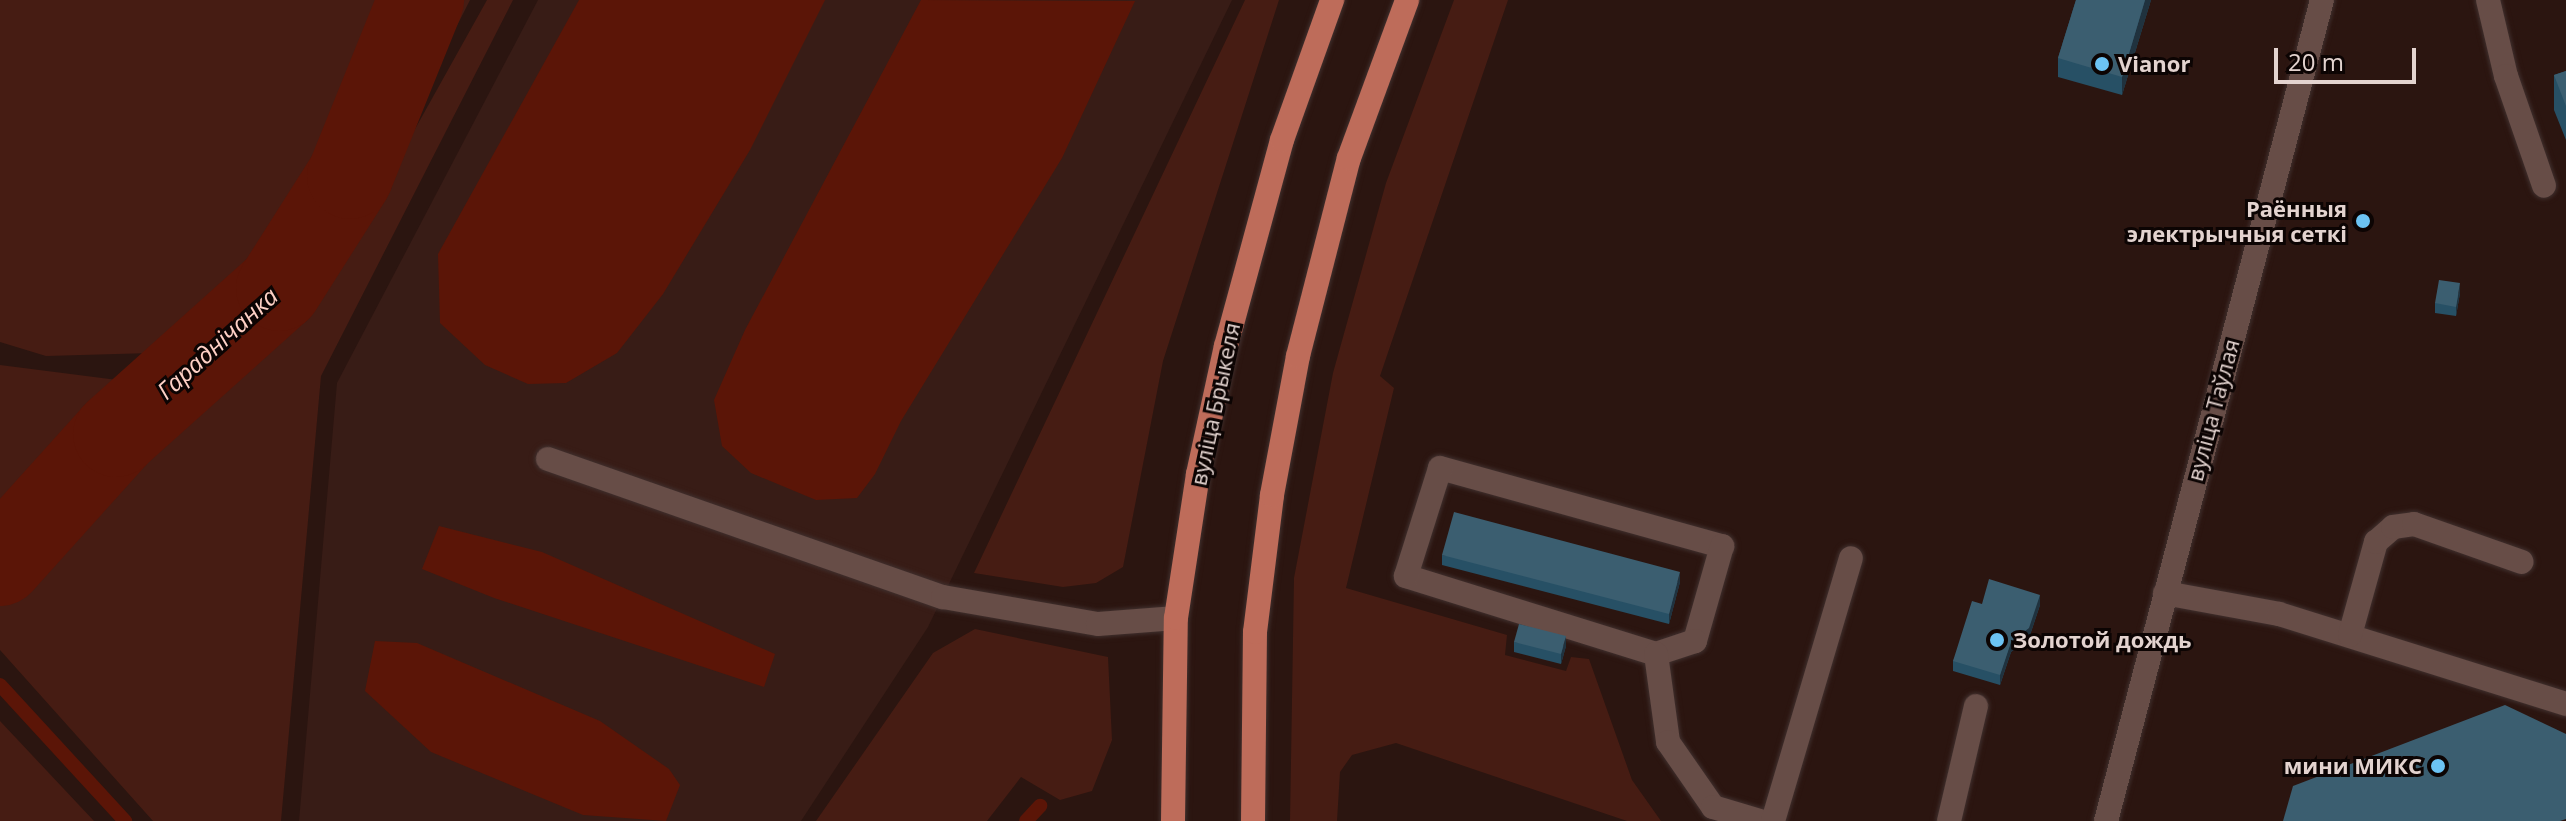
<!DOCTYPE html>
<html>
<head>
<meta charset="utf-8">
<style>
	body { margin:0 }
	#map { position:relative; width:2566px; height:821px; overflow:hidden; background:#2b1510; font-family:"Open Sans",sans-serif }
	div>[style] { position:absolute }
	[style*='--x'] { left:calc(var(--x)*1px); top:calc(var(--y)*1px); width:calc(var(--w)*1px); rotate:calc(var(--a)*1deg) }
	.built>* { inset:0; background:#381c16 }
	.green>* { inset:0; background:#461c13 }
	.water>* { inset:0; background:#5b1507 }
	.stream>* { height:14px; margin:-7px; padding:0 7px; transform-origin:7px; border-radius:7px; background:#5b1507 }
	.river>* { height:86px; margin:-43px; padding:0 43px; transform-origin:43px; border-radius:43px; background:#5b1507 }
	.roads { filter:drop-shadow(0 0 2px #40302e) drop-shadow(0 0 2px #40302e) }
	.lane>* { height:24px; margin:-12px; padding:0 12px; transform-origin:12px; border-radius:12px; background:#674d47 }
	.secondary>* { height:24px; margin:-12px; padding:0 12px; transform-origin:12px; border-radius:12px; background:#674d47 }
	.primary>* { height:24px; margin:-12px; padding:0 12px; transform-origin:12px; border-radius:12px; background:#be6c5a }
	.wall>* { inset:0; background:#275065 }
	.shaded-wall>* { inset:0; background:#20323e }
	.building>* { inset:0; background:#3b5e70 }
	.dots>* { width:22px; height:22px; translate:-50% -50%; box-sizing:border-box; border:4px solid #0c0403; border-radius:50% }
	span { translate:-50% -50%; white-space:nowrap; text-align:center; line-height:1.15; -webkit-text-stroke:6px #0c0403; paint-order:stroke }
	.poi-label { font-size:22px; color:#e3d3cf; font-weight:700 }
	.left { translate:0 -50%; text-align:left }
	.right { translate:-100% -50%; text-align:right }
	.street-label { font-size:22px; color:#e3d3cf }
	.water-label { font-size:24px; color:#ffd1c6; font-style:italic }
	.scale { position:absolute; left:2274px; top:48px; width:142px; height:36px; box-sizing:border-box; border:4px solid #e3d3cf; border-top:0; padding-left:10px; font-size:24px; line-height:28px; white-space:nowrap; color:#e3d3cf; -webkit-text-stroke:6px #0c0403; paint-order:stroke }
</style>
</head>
<body>
<div id="map">
	<div class="built">
		<div style="clip-path:polygon(538px 0,1232px 0,928px 627px,801px 821px,299px 821px,337px 383px)"></div>
	</div>
	<div class="green">
		<div style="clip-path:polygon(0 0,470px 0,399px 140px,334px 226px,151px 353px,46px 356px,0 342px)"></div>
		<div style="clip-path:polygon(487px 0,513px 0,321px 376px,281px 821px,153px 821px,0 650px,0 604px,271px 344px,362px 224px)"></div>
		<div style="clip-path:polygon(1245px 0,1279px 0,1163px 361px,1123px 567px,1096px 583px,1063px 587px,974px 573px)"></div>
		<div style="clip-path:polygon(1454px 0,1508px 0,1380px 376px,1394px 388px,1346px 588px,1507px 635px,1505px 655px,1566px 671px,1571px 657px,1589px 659px,1632px 780px,1661px 821px,1627px 821px,1396px 743px,1352px 755px,1340px 772px,1337px 821px,1290px 821px,1294px 578px,1333px 373px,1386px 183px)"></div>
		<div style="clip-path:polygon(0 365px,141px 383px,0 524px)"></div>
		<div style="clip-path:polygon(975px 629px,1108px 657px,1112px 740px,1092px 791px,1060px 800px,1021px 777px,987px 821px,816px 821px,933px 653px)"></div>
		<div style="clip-path:polygon(0 721px,94px 821px,0 821px)"></div>
	</div>
	<div class="water">
		<div style="clip-path:polygon(579px 0,825px 0,750px 150px,663px 294px,617px 353px,566px 383px,528px 384px,485px 365px,440px 323px,438px 254px)"></div>
		<div style="clip-path:polygon(921px 0,1135px 1px,1062px 158px,901px 421px,875px 474px,857px 498px,816px 500px,751px 473px,722px 446px,714px 400px,745px 330px)"></div>
		<div style="clip-path:polygon(439px 526px,542px 552px,775px 654px,764px 687px,494px 598px,422px 569px)"></div>
		<div style="clip-path:polygon(375px 641px,417px 643px,600px 721px,669px 769px,680px 785px,666px 821px,583px 815px,431px 752px,365px 691px)"></div>
	</div>
	<div class="stream">
		<div style="--x:0;--y:685;--w:185;--a:47.4"></div>
		<div style="--x:1026;--y:821;--w:21;--a:-47"></div>
	</div>
	<div class="river">
		<div style="--x:0;--y:563;--w:173;--a:-48"></div>
		<div style="--x:116;--y:434;--w:219;--a:-41.9"></div>
		<div style="--x:279;--y:288;--w:133;--a:-57.6"></div>
		<div style="--x:350;--y:176;--w:190;--a:-68"></div>
	</div>
	<div class="roads">
		<div class="lane">
			<div style="--x:2488;--y:0;--w:78;--a:76.7"></div>
			<div style="--x:2506;--y:76;--w:116;--a:70.9"></div>
			<div style="--x:548;--y:459;--w:418;--a:19.3"></div>
			<div style="--x:943;--y:597;--w:157;--a:9.9"></div>
			<div style="--x:1098;--y:624;--w:78;--a:-4.4"></div>
			<div style="--x:1440;--y:468;--w:293;--a:15.5"></div>
			<div style="--x:1722;--y:546;--w:99;--a:105.9"></div>
			<div style="--x:1695;--y:641;--w:41;--a:161.6"></div>
			<div style="--x:1656;--y:654;--w:262;--a:-162.7"></div>
			<div style="--x:1406;--y:576;--w:113;--a:-72.5"></div>
			<div style="--x:2165;--y:593;--w:116;--a:10.4"></div>
			<div style="--x:2279;--y:614;--w:301;--a:17.4"></div>
			<div style="--x:2350;--y:635;--w:97;--a:-74.4"></div>
			<div style="--x:2376;--y:542;--w:23;--a:-41"></div>
			<div style="--x:2393;--y:527;--w:21;--a:-8"></div>
			<div style="--x:2414;--y:524;--w:114;--a:19.4"></div>
			<div style="--x:1656;--y:654;--w:89;--a:82.2"></div>
			<div style="--x:1668;--y:742;--w:79;--a:55.3"></div>
			<div style="--x:1713;--y:807;--w:49;--a:16.6"></div>
			<div style="--x:1773;--y:821;--w:274;--a:-73.5"></div>
			<div style="--x:1949;--y:821;--w:118;--a:-76.8"></div>
		</div>
		<div class="secondary">
			<div style="--x:2106;--y:821;--w:849;--a:-75.26"></div>
		</div>
		<div class="primary">
			<div style="--x:1173;--y:821;--w:203;--a:-89.2"></div>
			<div style="--x:1176;--y:618;--w:146;--a:-81.3"></div>
			<div style="--x:1198;--y:474;--w:131;--a:-77.7"></div>
			<div style="--x:1226;--y:346;--w:213;--a:-74.8"></div>
			<div style="--x:1282;--y:140;--w:149;--a:-70.3"></div>
			<div style="--x:1253;--y:821;--w:189;--a:-89.4"></div>
			<div style="--x:1255;--y:632;--w:138;--a:-82.9"></div>
			<div style="--x:1272;--y:495;--w:141;--a:-79.4"></div>
			<div style="--x:1298;--y:356;--w:204;--a:-75.6"></div>
			<div style="--x:1349;--y:158;--w:168;--a:-69.8"></div>
		</div>
	</div>
	<div class="wall">
		<div style="clip-path:polygon(2076px 0,2151px 0,2122px 95px,2058px 77px,2058px 58px)"></div>
		<div style="clip-path:polygon(2566px 71px,2566px 140px,2554px 110px,2554px 75px)"></div>
		<div style="clip-path:polygon(2460px 293px,2456px 316px,2435px 313px,2435px 303px)"></div>
		<div style="clip-path:polygon(1442px 555px,1680px 582px,1669px 624px,1442px 565px)"></div>
		<div style="clip-path:polygon(1982px 604px,2040px 605px,2029px 638px,2011px 652px,2000px 685px,1953px 671px,1953px 661px)"></div>
		<div style="clip-path:polygon(1514px 642px,1566px 646px,1561px 664px,1514px 652px)"></div>
	</div>
	<div class="shaded-wall">
		<div style="clip-path:polygon(2145px 0,2151px 0,2122px 95px,2122px 77px)"></div>
		<div style="clip-path:polygon(2460px 283px,2460px 293px,2456px 316px,2456px 307px)"></div>
		<div style="clip-path:polygon(1680px 572px,1680px 582px,1669px 624px,1669px 614px)"></div>
		<div style="clip-path:polygon(2040px 595px,2040px 605px,2029px 638px,2011px 652px,2000px 685px,2000px 675px,2011px 642px)"></div>
		<div style="clip-path:polygon(1566px 636px,1566px 646px,1561px 664px,1561px 654px)"></div>
	</div>
	<div class="building">
		<div style="clip-path:polygon(2076px 0,2145px 0,2122px 77px,2058px 58px)"></div>
		<div style="clip-path:polygon(2566px 71px,2566px 106px,2554px 75px)"></div>
		<div style="clip-path:polygon(2439px 280px,2460px 283px,2456px 307px,2435px 303px)"></div>
		<div style="clip-path:polygon(1454px 512px,1680px 572px,1669px 614px,1442px 555px)"></div>
		<div style="clip-path:polygon(1989px 579px,2040px 595px,2029px 628px,2011px 642px,2000px 675px,1953px 661px,1972px 601px,1982px 604px)"></div>
		<div style="clip-path:polygon(1519px 624px,1566px 636px,1561px 654px,1514px 642px)"></div>
		<div style="clip-path:polygon(2505px 705px,2566px 734px,2566px 819px,2560px 821px,2283px 821px,2293px 786px)"></div>
	</div>
	<div class="dots">
		<div style="left:2102px;top:64px;background:#6cc3f3"></div>
		<div style="left:2363px;top:221px;background:#6cc3f3"></div>
		<div style="left:1997px;top:640px;background:#6cc3f3"></div>
		<div style="left:2438px;top:766px;background:#6cc3f3"></div>
	</div>
	<div class="poi-label">
		<span class="left" style="left:2118px;top:64px">Vianor</span>
		<span class="right" style="left:2347px;top:221px">Раённыя<br>электрычныя сеткі</span>
		<span class="left" style="left:2013px;top:640px">Золотой дождь</span>
		<span class="right" style="left:2422px;top:766px">мини МИКС</span>
	</div>
	<div class="street-label">
		<span style="left:1215px;top:404px;rotate:-78deg">вуліца Брыкеля</span>
		<span style="left:2213px;top:410px;rotate:-75deg">вуліца Таўлая</span>
	</div>
	<div class="water-label">
		<span style="left:217px;top:343px;rotate:-42deg">Гараднічанка</span>
	</div>
	<div class="scale">20 m</div>
</div>
</body>
</html>
